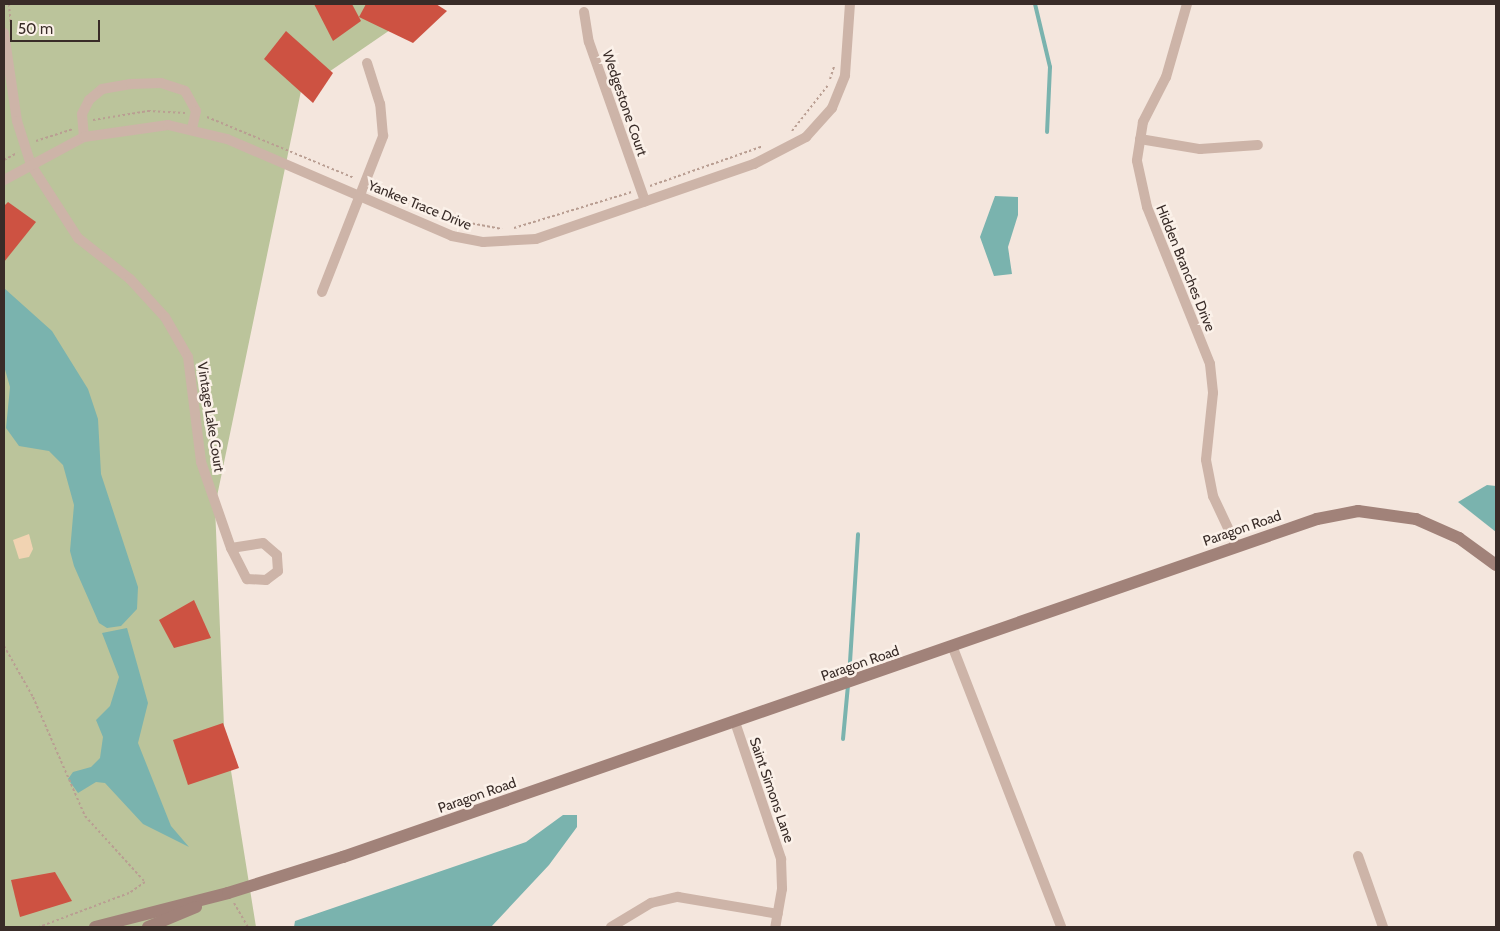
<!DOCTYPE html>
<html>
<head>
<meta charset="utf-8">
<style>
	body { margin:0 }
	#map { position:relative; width:1500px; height:931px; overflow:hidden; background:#f4e6dd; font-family:Cabin,sans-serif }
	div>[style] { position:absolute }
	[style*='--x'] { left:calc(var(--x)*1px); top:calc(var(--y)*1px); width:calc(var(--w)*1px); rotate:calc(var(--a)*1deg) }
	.green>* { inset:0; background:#bbc49b }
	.sand>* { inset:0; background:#f1d3b2 }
	.water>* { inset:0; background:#7ab3ae }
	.stream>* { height:4px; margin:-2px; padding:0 2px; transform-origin:2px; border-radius:2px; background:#7ab3ae }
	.building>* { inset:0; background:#cd5242 }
	.path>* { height:2px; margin-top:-1px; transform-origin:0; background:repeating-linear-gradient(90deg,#b99e92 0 2.5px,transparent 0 5px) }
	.street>* { height:10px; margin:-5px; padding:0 5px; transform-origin:5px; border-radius:5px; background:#cdb4a8 }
	.secondary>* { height:12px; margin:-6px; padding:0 6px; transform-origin:6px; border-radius:6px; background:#a18279 }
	span { translate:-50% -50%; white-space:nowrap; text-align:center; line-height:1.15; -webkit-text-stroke:5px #fbf1e9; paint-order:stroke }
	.street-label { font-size:14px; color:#392c28 }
	.frame { position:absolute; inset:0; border:5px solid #392c28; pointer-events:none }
	.scale { position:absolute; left:10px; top:20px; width:90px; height:22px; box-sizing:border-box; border:2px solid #392c28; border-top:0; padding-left:6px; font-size:15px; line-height:18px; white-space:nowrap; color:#392c28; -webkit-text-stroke:4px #fbf1e9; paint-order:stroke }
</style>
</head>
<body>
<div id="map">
	<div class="green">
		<div style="clip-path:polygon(4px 4px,428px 4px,301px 91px,215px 506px,224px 727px,256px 927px,4px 927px)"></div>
	</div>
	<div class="sand">
		<div style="clip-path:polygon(29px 534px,33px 549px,29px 557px,19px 559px,13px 540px)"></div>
	</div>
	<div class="water">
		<div style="clip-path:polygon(995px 196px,1018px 197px,1018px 215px,1008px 247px,1012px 274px,994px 276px,980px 237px)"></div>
		<div style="clip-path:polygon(4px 288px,52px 331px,88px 389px,98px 419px,101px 474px,138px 587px,137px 609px,121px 626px,107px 628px,99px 623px,74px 566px,70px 551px,74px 505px,63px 465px,49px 451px,19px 446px,6px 428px,10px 387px,4px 366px)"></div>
		<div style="clip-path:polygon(1487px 485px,1496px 486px,1496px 532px,1458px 502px)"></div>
		<div style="clip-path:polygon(127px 628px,148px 703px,138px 743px,171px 826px,189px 847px,143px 824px,105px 783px,96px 782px,78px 793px,68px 779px,73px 772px,91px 767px,100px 758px,103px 737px,96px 720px,110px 706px,119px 677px,102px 633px)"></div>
		<div style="clip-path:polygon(563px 815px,577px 815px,577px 827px,549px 865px,491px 927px,294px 927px,295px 921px,526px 842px)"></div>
	</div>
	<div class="stream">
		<div style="--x:1035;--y:4;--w:65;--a:76.6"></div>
		<div style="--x:1050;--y:67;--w:65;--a:92.6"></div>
		<div style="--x:849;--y:678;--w:144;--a:-86.4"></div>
		<div style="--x:843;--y:739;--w:54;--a:-84.7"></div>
	</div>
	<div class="building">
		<div style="clip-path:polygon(314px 4px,352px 4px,361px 21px,333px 41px)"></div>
		<div style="clip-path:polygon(366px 4px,436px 4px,447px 11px,413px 43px,359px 17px)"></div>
		<div style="clip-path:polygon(286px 31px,333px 73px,313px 103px,264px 59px)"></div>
		<div style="clip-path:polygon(8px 202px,36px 222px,4px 262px,4px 206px)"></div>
		<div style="clip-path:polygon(194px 600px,211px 638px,174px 648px,159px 620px)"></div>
		<div style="clip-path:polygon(223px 723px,239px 768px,188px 785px,173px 740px)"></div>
		<div style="clip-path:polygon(55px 872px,72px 901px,20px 917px,11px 880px)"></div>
	</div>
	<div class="path">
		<div style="--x:9;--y:4;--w:21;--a:85"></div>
		<div style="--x:830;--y:79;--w:13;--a:-72"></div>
		<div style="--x:207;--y:117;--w:159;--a:22.5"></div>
		<div style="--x:93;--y:120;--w:56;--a:-9.3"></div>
		<div style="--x:148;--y:111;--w:37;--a:3"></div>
		<div style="--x:792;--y:131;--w:60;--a:-51.8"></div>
		<div style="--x:36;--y:141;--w:39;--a:-18"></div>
		<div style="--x:4;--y:160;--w:15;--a:-28"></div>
		<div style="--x:650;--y:186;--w:118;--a:-19.4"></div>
		<div style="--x:375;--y:187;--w:75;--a:24.5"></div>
		<div style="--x:443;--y:218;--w:60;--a:10.6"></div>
		<div style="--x:514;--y:228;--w:123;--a:-17"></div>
		<div style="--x:4;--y:646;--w:59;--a:60.4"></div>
		<div style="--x:33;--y:697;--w:130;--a:66.4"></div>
		<div style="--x:85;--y:816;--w:89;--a:47.7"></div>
		<div style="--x:145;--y:882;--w:19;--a:145"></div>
		<div style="--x:129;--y:893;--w:96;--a:159.3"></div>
		<div style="--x:234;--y:903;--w:28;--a:60"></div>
	</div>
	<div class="street">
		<div style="--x:1187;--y:4;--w:76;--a:106"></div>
		<div style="--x:1166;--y:77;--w:51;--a:117.1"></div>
		<div style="--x:1143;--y:122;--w:39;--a:99"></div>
		<div style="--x:1137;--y:161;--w:47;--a:77.7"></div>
		<div style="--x:1147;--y:207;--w:169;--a:68.1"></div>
		<div style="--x:1210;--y:364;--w:29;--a:84"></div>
		<div style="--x:1213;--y:393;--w:67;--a:96"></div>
		<div style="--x:1206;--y:460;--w:37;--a:79"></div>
		<div style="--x:1213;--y:496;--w:54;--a:64.9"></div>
		<div style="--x:584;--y:12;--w:30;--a:81"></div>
		<div style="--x:589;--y:42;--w:169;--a:70.6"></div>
		<div style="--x:4;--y:33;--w:89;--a:81.6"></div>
		<div style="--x:17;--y:121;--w:46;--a:72.3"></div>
		<div style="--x:31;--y:165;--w:87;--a:57.2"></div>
		<div style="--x:78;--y:238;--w:66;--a:38.3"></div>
		<div style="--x:130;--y:279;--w:52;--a:47.4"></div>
		<div style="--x:165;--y:317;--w:46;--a:60.1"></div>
		<div style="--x:188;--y:357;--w:106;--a:82.9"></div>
		<div style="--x:201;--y:462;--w:91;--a:70.8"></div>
		<div style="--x:231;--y:548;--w:35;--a:63"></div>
		<div style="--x:247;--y:579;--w:19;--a:3"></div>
		<div style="--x:266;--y:580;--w:15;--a:-37"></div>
		<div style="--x:278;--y:571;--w:16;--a:-94"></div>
		<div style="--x:277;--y:555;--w:18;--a:-139"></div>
		<div style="--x:263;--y:543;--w:32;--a:171"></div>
		<div style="--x:84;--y:137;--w:23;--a:-95"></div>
		<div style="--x:82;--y:114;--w:16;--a:-63"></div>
		<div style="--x:89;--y:100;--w:17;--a:-40"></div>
		<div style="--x:102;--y:89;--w:29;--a:-10"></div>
		<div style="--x:131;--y:84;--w:30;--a:-2"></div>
		<div style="--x:161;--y:83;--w:25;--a:18"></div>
		<div style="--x:185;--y:91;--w:23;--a:61"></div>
		<div style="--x:196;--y:111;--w:17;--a:103"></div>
		<div style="--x:1140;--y:139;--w:61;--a:9.5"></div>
		<div style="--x:1200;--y:149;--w:58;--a:-3.9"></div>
		<div style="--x:4;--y:180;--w:91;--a:-28.3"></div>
		<div style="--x:84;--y:137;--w:85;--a:-8.1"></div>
		<div style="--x:168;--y:125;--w:61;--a:13.3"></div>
		<div style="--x:227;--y:139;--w:245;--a:23.3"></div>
		<div style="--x:452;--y:236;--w:32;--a:11"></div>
		<div style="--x:483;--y:242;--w:53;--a:-3.2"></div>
		<div style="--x:536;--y:239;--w:231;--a:-19"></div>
		<div style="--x:754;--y:164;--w:59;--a:-27.4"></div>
		<div style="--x:806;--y:137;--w:39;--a:-48"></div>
		<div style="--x:832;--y:108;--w:35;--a:-68"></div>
		<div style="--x:845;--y:75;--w:71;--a:-86"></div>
		<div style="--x:322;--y:292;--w:168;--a:-68.6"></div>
		<div style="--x:383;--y:136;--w:32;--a:-95"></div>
		<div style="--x:380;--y:104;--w:43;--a:-107.6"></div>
		<div style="--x:953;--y:648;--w:299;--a:68.8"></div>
		<div style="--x:735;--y:722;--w:145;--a:71.4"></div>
		<div style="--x:781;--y:859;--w:30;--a:88"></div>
		<div style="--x:782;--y:889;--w:39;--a:100"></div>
		<div style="--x:1358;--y:856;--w:75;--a:70.6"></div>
		<div style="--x:611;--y:927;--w:47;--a:-31"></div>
		<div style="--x:651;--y:903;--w:28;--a:-13"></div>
		<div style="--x:678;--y:897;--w:101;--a:9.6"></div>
	</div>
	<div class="secondary">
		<div style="--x:95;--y:927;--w:137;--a:-14.3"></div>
		<div style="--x:228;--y:893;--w:121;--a:-17.4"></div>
		<div style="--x:343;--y:857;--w:1031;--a:-19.14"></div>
		<div style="--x:1317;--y:519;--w:42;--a:-11"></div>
		<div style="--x:1358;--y:511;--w:59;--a:7.9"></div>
		<div style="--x:1416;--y:519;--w:47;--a:23.8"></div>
		<div style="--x:1459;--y:538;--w:46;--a:36.1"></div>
		<div style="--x:148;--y:927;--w:52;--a:-22.6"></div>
	</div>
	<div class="street-label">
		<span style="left:625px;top:103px;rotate:71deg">Wedgestone Court</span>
		<span style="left:420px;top:205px;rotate:22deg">Yankee Trace Drive</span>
		<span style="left:1186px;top:268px;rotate:68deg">Hidden Branches Drive</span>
		<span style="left:211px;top:417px;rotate:81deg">Vintage Lake Court</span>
		<span style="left:1242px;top:528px;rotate:-19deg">Paragon Road</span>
		<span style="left:860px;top:663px;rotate:-19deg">Paragon Road</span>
		<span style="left:772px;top:790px;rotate:71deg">Saint Simons Lane</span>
		<span style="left:477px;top:795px;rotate:-19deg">Paragon Road</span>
	</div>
	<div class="frame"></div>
	<div class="scale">50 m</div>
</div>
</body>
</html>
